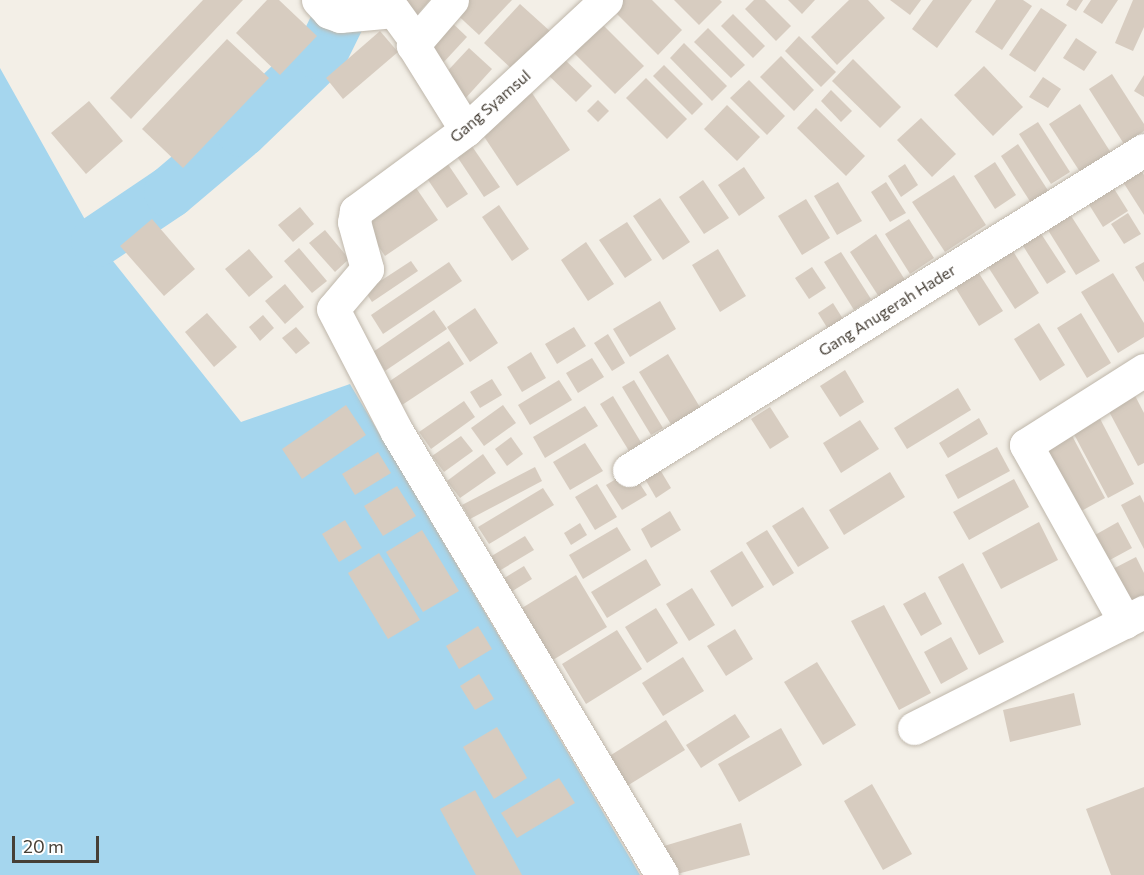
<!DOCTYPE html>
<html>
<head>
<meta charset="utf-8">
<style>
	body { margin:0 }
	#map { position:relative; width:1144px; height:875px; overflow:hidden; background:#f3efe7; font-family:Commissioner,sans-serif }
	div>[style] { position:absolute }
	[style*='--x'] { left:calc(var(--x)*1px); top:calc(var(--y)*1px); width:calc(var(--w)*1px); rotate:calc(var(--a)*1deg) }
	.water>* { inset:0; background:#a5d6ee }
	.river>* { height:52px; margin:-26px; padding:0 26px; transform-origin:26px; border-radius:26px; background:#a5d6ee }
	.building>* { inset:0; background:#d7ccc0 }
	.roads { filter:drop-shadow(0 0 2px #beb6aa) drop-shadow(0 0 2px #beb6aa) }
	.minor>* { height:33px; margin:-16.5px; padding:0 16.5px; transform-origin:16.5px; border-radius:16.5px; background:#fff }
	span { translate:-50% -50%; white-space:nowrap; text-align:center; line-height:1.15; -webkit-text-stroke:4.5px #fff; paint-order:stroke }
	.street-label { font-size:16px; color:#463f36 }
	.scale { position:absolute; left:12px; top:836px; width:87px; height:27px; box-sizing:border-box; border:3px solid #463f36; border-top:0; padding-left:8px; font-size:18px; line-height:21px; white-space:nowrap; color:#463f36; -webkit-text-stroke:4px #fff; paint-order:stroke }
</style>
</head>
<body>
<div id="map">
	<div class="water">
		<div style="clip-path:polygon(0 68px,97px 241px,241px 422px,350px 384px,640px 875px,0 875px)"></div>
	</div>
	<div class="river">
		<div style="--x:97;--y:241;--w:88;--a:-33.9"></div>
		<div style="--x:170;--y:192;--w:94;--a:-40.3"></div>
		<div style="--x:242;--y:131;--w:110;--a:-43.9"></div>
		<div style="--x:321;--y:55;--w:61;--a:-63.9"></div>
	</div>
	<div class="building">
		<div style="clip-path:polygon(203px 0,243px 0,131px 119px,110px 98px)"></div>
		<div style="clip-path:polygon(267px 0,279px 0,317px 36px,280px 75px,236px 33px)"></div>
		<div style="clip-path:polygon(395px 0,430px 0,412px 20px)"></div>
		<div style="clip-path:polygon(460px 0,512px 0,479px 35px,451px 9px)"></div>
		<div style="clip-path:polygon(619px 0,652px 0,682px 30px,658px 55px,611px 8px)"></div>
		<div style="clip-path:polygon(674px 0,720px 0,722px 2px,699px 25px)"></div>
		<div style="clip-path:polygon(754px 0,765px 0,791px 26px,776px 41px,745px 9px)"></div>
		<div style="clip-path:polygon(788px 0,815px 0,802px 14px)"></div>
		<div style="clip-path:polygon(849px 0,868px 0,885px 18px,837px 65px,811px 37px)"></div>
		<div style="clip-path:polygon(890px 0,921px 0,910px 15px)"></div>
		<div style="clip-path:polygon(933px 0,972px 0,937px 48px,912px 29px)"></div>
		<div style="clip-path:polygon(996px 0,1023px 0,1032px 6px,1002px 50px,975px 32px)"></div>
		<div style="clip-path:polygon(1069px 0,1083px 0,1076px 11px,1066px 5px)"></div>
		<div style="clip-path:polygon(1091px 0,1118px 0,1102px 24px,1083px 12px)"></div>
		<div style="clip-path:polygon(1133px 0,1144px 0,1144px 27px,1133px 51px,1115px 43px)"></div>
		<div style="clip-path:polygon(520px 4px,551px 32px,515px 72px,484px 43px)"></div>
		<div style="clip-path:polygon(1041px 8px,1067px 25px,1035px 72px,1009px 55px)"></div>
		<div style="clip-path:polygon(733px 14px,765px 46px,753px 58px,721px 26px)"></div>
		<div style="clip-path:polygon(446px 17px,467px 37px,442px 64px,422px 44px)"></div>
		<div style="clip-path:polygon(595px 17px,644px 66px,615px 94px,567px 46px)"></div>
		<div style="clip-path:polygon(708px 28px,745px 65px,731px 78px,694px 42px)"></div>
		<div style="clip-path:polygon(380px 31px,398px 52px,343px 99px,326px 78px)"></div>
		<div style="clip-path:polygon(799px 36px,836px 72px,821px 87px,785px 51px)"></div>
		<div style="clip-path:polygon(1076px 38px,1097px 52px,1084px 71px,1063px 58px)"></div>
		<div style="clip-path:polygon(227px 39px,269px 78px,183px 168px,142px 129px)"></div>
		<div style="clip-path:polygon(684px 43px,727px 86px,712px 101px,670px 58px)"></div>
		<div style="clip-path:polygon(469px 48px,492px 69px,463px 101px,440px 79px)"></div>
		<div style="clip-path:polygon(558px 53px,592px 86px,576px 102px,542px 69px)"></div>
		<div style="clip-path:polygon(781px 56px,814px 90px,794px 111px,760px 77px)"></div>
		<div style="clip-path:polygon(853px 59px,901px 107px,880px 128px,832px 81px)"></div>
		<div style="clip-path:polygon(664px 65px,703px 104px,692px 115px,653px 76px)"></div>
		<div style="clip-path:polygon(984px 66px,1023px 107px,993px 136px,954px 95px)"></div>
		<div style="clip-path:polygon(1112px 74px,1144px 124px,1144px 131px,1124px 144px,1089px 89px)"></div>
		<div style="clip-path:polygon(1144px 75px,1144px 97px,1134px 91px)"></div>
		<div style="clip-path:polygon(1043px 77px,1061px 89px,1048px 108px,1029px 97px)"></div>
		<div style="clip-path:polygon(646px 78px,687px 119px,667px 139px,626px 98px)"></div>
		<div style="clip-path:polygon(749px 80px,785px 116px,767px 135px,730px 98px)"></div>
		<div style="clip-path:polygon(831px 90px,852px 111px,841px 122px,821px 101px)"></div>
		<div style="clip-path:polygon(532px 93px,570px 150px,517px 186px,479px 129px)"></div>
		<div style="clip-path:polygon(598px 100px,609px 111px,598px 122px,587px 111px)"></div>
		<div style="clip-path:polygon(89px 101px,123px 141px,86px 174px,51px 133px)"></div>
		<div style="clip-path:polygon(1080px 104px,1113px 156px,1082px 175px,1049px 124px)"></div>
		<div style="clip-path:polygon(727px 105px,760px 137px,737px 161px,704px 129px)"></div>
		<div style="clip-path:polygon(816px 108px,865px 156px,846px 176px,797px 128px)"></div>
		<div style="clip-path:polygon(921px 118px,956px 154px,932px 177px,897px 140px)"></div>
		<div style="clip-path:polygon(1038px 122px,1070px 172px,1051px 184px,1019px 134px)"></div>
		<div style="clip-path:polygon(467px 139px,500px 187px,484px 197px,452px 149px)"></div>
		<div style="clip-path:polygon(1018px 144px,1049px 192px,1031px 203px,1001px 156px)"></div>
		<div style="clip-path:polygon(443px 157px,468px 194px,447px 208px,422px 171px)"></div>
		<div style="clip-path:polygon(1134px 159px,1144px 175px,1144px 215px,1116px 171px)"></div>
		<div style="clip-path:polygon(995px 162px,1016px 195px,995px 209px,974px 176px)"></div>
		<div style="clip-path:polygon(905px 164px,918px 185px,901px 197px,888px 176px)"></div>
		<div style="clip-path:polygon(744px 167px,765px 198px,739px 216px,718px 185px)"></div>
		<div style="clip-path:polygon(954px 175px,986px 225px,945px 252px,912px 202px)"></div>
		<div style="clip-path:polygon(410px 179px,438px 220px,385px 256px,357px 215px)"></div>
		<div style="clip-path:polygon(1108px 179px,1128px 211px,1103px 227px,1083px 195px)"></div>
		<div style="clip-path:polygon(703px 180px,729px 218px,704px 234px,679px 197px)"></div>
		<div style="clip-path:polygon(838px 182px,862px 221px,837px 235px,814px 196px)"></div>
		<div style="clip-path:polygon(886px 182px,906px 213px,890px 222px,871px 192px)"></div>
		<div style="clip-path:polygon(660px 198px,690px 242px,663px 260px,633px 216px)"></div>
		<div style="clip-path:polygon(806px 199px,830px 238px,802px 255px,778px 216px)"></div>
		<div style="clip-path:polygon(499px 205px,529px 249px,512px 261px,482px 217px)"></div>
		<div style="clip-path:polygon(300px 207px,314px 224px,293px 242px,278px 225px)"></div>
		<div style="clip-path:polygon(1066px 208px,1100px 261px,1076px 275px,1043px 222px)"></div>
		<div style="clip-path:polygon(1128px 213px,1141px 234px,1124px 244px,1111px 224px)"></div>
		<div style="clip-path:polygon(152px 219px,195px 269px,164px 296px,120px 246px)"></div>
		<div style="clip-path:polygon(909px 219px,934px 258px,910px 274px,885px 234px)"></div>
		<div style="clip-path:polygon(627px 222px,652px 260px,625px 278px,599px 240px)"></div>
		<div style="clip-path:polygon(1038px 229px,1066px 272px,1047px 284px,1020px 241px)"></div>
		<div style="clip-path:polygon(325px 230px,349px 259px,335px 272px,309px 243px)"></div>
		<div style="clip-path:polygon(876px 234px,907px 283px,881px 300px,850px 252px)"></div>
		<div style="clip-path:polygon(586px 242px,614px 284px,588px 301px,561px 260px)"></div>
		<div style="clip-path:polygon(1008px 243px,1039px 293px,1015px 309px,983px 259px)"></div>
		<div style="clip-path:polygon(299px 248px,327px 281px,312px 293px,284px 261px)"></div>
		<div style="clip-path:polygon(249px 249px,273px 277px,249px 297px,225px 269px)"></div>
		<div style="clip-path:polygon(718px 249px,746px 296px,720px 312px,692px 265px)"></div>
		<div style="clip-path:polygon(841px 252px,871px 299px,854px 310px,824px 262px)"></div>
		<div style="clip-path:polygon(411px 261px,418px 271px,372px 302px,365px 291px)"></div>
		<div style="clip-path:polygon(449px 262px,462px 281px,383px 334px,371px 315px)"></div>
		<div style="clip-path:polygon(1144px 262px,1144px 282px,1135px 267px)"></div>
		<div style="clip-path:polygon(973px 264px,1003px 311px,979px 326px,950px 279px)"></div>
		<div style="clip-path:polygon(812px 267px,826px 288px,809px 299px,795px 278px)"></div>
		<div style="clip-path:polygon(1113px 273px,1144px 323px,1144px 337px,1118px 353px,1081px 292px)"></div>
		<div style="clip-path:polygon(285px 284px,304px 307px,285px 324px,265px 301px)"></div>
		<div style="clip-path:polygon(660px 301px,676px 329px,630px 357px,613px 329px)"></div>
		<div style="clip-path:polygon(833px 303px,843px 319px,828px 329px,818px 313px)"></div>
		<div style="clip-path:polygon(475px 308px,498px 343px,470px 362px,447px 327px)"></div>
		<div style="clip-path:polygon(434px 310px,447px 329px,385px 371px,373px 352px)"></div>
		<div style="clip-path:polygon(207px 313px,237px 347px,214px 367px,185px 332px)"></div>
		<div style="clip-path:polygon(1081px 313px,1111px 363px,1087px 378px,1057px 328px)"></div>
		<div style="clip-path:polygon(263px 315px,274px 328px,260px 341px,249px 327px)"></div>
		<div style="clip-path:polygon(1039px 323px,1065px 365px,1040px 381px,1014px 339px)"></div>
		<div style="clip-path:polygon(296px 327px,310px 343px,296px 354px,282px 338px)"></div>
		<div style="clip-path:polygon(574px 327px,586px 346px,557px 364px,545px 344px)"></div>
		<div style="clip-path:polygon(608px 334px,625px 363px,612px 371px,594px 343px)"></div>
		<div style="clip-path:polygon(449px 341px,464px 364px,399px 407px,384px 385px)"></div>
		<div style="clip-path:polygon(531px 352px,546px 378px,522px 392px,507px 367px)"></div>
		<div style="clip-path:polygon(668px 354px,701px 409px,672px 426px,639px 372px)"></div>
		<div style="clip-path:polygon(592px 358px,604px 377px,578px 393px,566px 373px)"></div>
		<div style="clip-path:polygon(845px 370px,864px 402px,840px 417px,820px 386px)"></div>
		<div style="clip-path:polygon(492px 379px,502px 395px,480px 408px,470px 392px)"></div>
		<div style="clip-path:polygon(559px 380px,572px 400px,530px 425px,518px 405px)"></div>
		<div style="clip-path:polygon(634px 380px,663px 428px,651px 435px,622px 387px)"></div>
		<div style="clip-path:polygon(958px 388px,971px 410px,907px 449px,894px 428px)"></div>
		<div style="clip-path:polygon(1132px 390px,1144px 413px,1144px 463px,1138px 466px,1105px 404px)"></div>
		<div style="clip-path:polygon(613px 396px,642px 444px,629px 451px,600px 404px)"></div>
		<div style="clip-path:polygon(464px 401px,475px 417px,431px 449px,419px 432px)"></div>
		<div style="clip-path:polygon(346px 405px,366px 435px,302px 479px,282px 449px)"></div>
		<div style="clip-path:polygon(503px 405px,516px 423px,484px 446px,471px 428px)"></div>
		<div style="clip-path:polygon(585px 406px,598px 426px,545px 458px,533px 437px)"></div>
		<div style="clip-path:polygon(770px 407px,789px 437px,770px 449px,751px 419px)"></div>
		<div style="clip-path:polygon(1095px 409px,1134px 484px,1108px 498px,1068px 423px)"></div>
		<div style="clip-path:polygon(979px 418px,988px 434px,948px 458px,939px 443px)"></div>
		<div style="clip-path:polygon(860px 420px,879px 449px,841px 473px,823px 443px)"></div>
		<div style="clip-path:polygon(1068px 428px,1105px 498px,1074px 515px,1037px 444px)"></div>
		<div style="clip-path:polygon(461px 436px,473px 451px,444px 472px,432px 456px)"></div>
		<div style="clip-path:polygon(511px 437px,523px 454px,507px 466px,495px 449px)"></div>
		<div style="clip-path:polygon(585px 443px,603px 471px,570px 490px,553px 462px)"></div>
		<div style="clip-path:polygon(997px 447px,1010px 471px,958px 499px,945px 475px)"></div>
		<div style="clip-path:polygon(378px 452px,391px 473px,355px 495px,342px 474px)"></div>
		<div style="clip-path:polygon(483px 454px,496px 473px,460px 498px,447px 481px)"></div>
		<div style="clip-path:polygon(656px 463px,671px 488px,656px 498px,641px 472px)"></div>
		<div style="clip-path:polygon(535px 467px,542px 481px,470px 519px,462px 505px)"></div>
		<div style="clip-path:polygon(631px 470px,647px 495px,622px 510px,606px 485px)"></div>
		<div style="clip-path:polygon(890px 472px,905px 497px,844px 535px,829px 510px)"></div>
		<div style="clip-path:polygon(1014px 479px,1029px 507px,969px 540px,953px 512px)"></div>
		<div style="clip-path:polygon(597px 484px,617px 517px,595px 530px,575px 497px)"></div>
		<div style="clip-path:polygon(397px 486px,416px 516px,383px 536px,364px 506px)"></div>
		<div style="clip-path:polygon(543px 488px,554px 505px,489px 544px,478px 527px)"></div>
		<div style="clip-path:polygon(1140px 495px,1144px 503px,1144px 549px,1121px 505px)"></div>
		<div style="clip-path:polygon(803px 507px,829px 548px,798px 567px,772px 526px)"></div>
		<div style="clip-path:polygon(670px 511px,681px 530px,651px 548px,641px 529px)"></div>
		<div style="clip-path:polygon(345px 520px,362px 548px,339px 562px,322px 534px)"></div>
		<div style="clip-path:polygon(1039px 522px,1058px 560px,1001px 589px,982px 553px)"></div>
		<div style="clip-path:polygon(1118px 522px,1132px 548px,1108px 561px,1095px 535px)"></div>
		<div style="clip-path:polygon(580px 523px,587px 535px,571px 545px,564px 533px)"></div>
		<div style="clip-path:polygon(617px 527px,631px 550px,583px 579px,569px 555px)"></div>
		<div style="clip-path:polygon(422px 530px,459px 591px,423px 612px,386px 552px)"></div>
		<div style="clip-path:polygon(767px 530px,794px 573px,773px 586px,746px 543px)"></div>
		<div style="clip-path:polygon(525px 536px,534px 550px,494px 574px,485px 560px)"></div>
		<div style="clip-path:polygon(742px 551px,764px 587px,732px 607px,710px 571px)"></div>
		<div style="clip-path:polygon(379px 553px,420px 620px,388px 639px,348px 573px)"></div>
		<div style="clip-path:polygon(1136px 557px,1144px 573px,1144px 598px,1124px 608px,1105px 573px)"></div>
		<div style="clip-path:polygon(646px 559px,661px 585px,607px 618px,591px 592px)"></div>
		<div style="clip-path:polygon(963px 563px,1004px 642px,979px 655px,938px 577px)"></div>
		<div style="clip-path:polygon(524px 566px,532px 579px,506px 595px,498px 582px)"></div>
		<div style="clip-path:polygon(576px 575px,607px 627px,548px 663px,517px 611px)"></div>
		<div style="clip-path:polygon(692px 588px,715px 625px,689px 641px,666px 604px)"></div>
		<div style="clip-path:polygon(925px 592px,942px 624px,921px 636px,903px 604px)"></div>
		<div style="clip-path:polygon(884px 605px,931px 693px,899px 710px,851px 621px)"></div>
		<div style="clip-path:polygon(656px 608px,678px 643px,647px 663px,625px 627px)"></div>
		<div style="clip-path:polygon(478px 626px,492px 649px,459px 669px,446px 646px)"></div>
		<div style="clip-path:polygon(735px 629px,753px 659px,726px 676px,707px 646px)"></div>
		<div style="clip-path:polygon(617px 630px,642px 669px,586px 704px,562px 664px)"></div>
		<div style="clip-path:polygon(951px 637px,968px 669px,941px 684px,924px 652px)"></div>
		<div style="clip-path:polygon(683px 657px,704px 691px,663px 716px,642px 683px)"></div>
		<div style="clip-path:polygon(817px 662px,856px 725px,823px 745px,784px 682px)"></div>
		<div style="clip-path:polygon(479px 674px,494px 699px,475px 710px,460px 686px)"></div>
		<div style="clip-path:polygon(1074px 693px,1081px 725px,1010px 742px,1003px 710px)"></div>
		<div style="clip-path:polygon(735px 714px,750px 737px,701px 768px,686px 745px)"></div>
		<div style="clip-path:polygon(666px 720px,685px 750px,627px 786px,608px 757px)"></div>
		<div style="clip-path:polygon(497px 727px,527px 778px,494px 799px,463px 747px)"></div>
		<div style="clip-path:polygon(781px 728px,802px 765px,739px 802px,718px 764px)"></div>
		<div style="clip-path:polygon(559px 778px,575px 803px,517px 838px,501px 813px)"></div>
		<div style="clip-path:polygon(872px 784px,912px 854px,883px 870px,844px 801px)"></div>
		<div style="clip-path:polygon(1144px 787px,1144px 875px,1111px 875px,1086px 809px)"></div>
		<div style="clip-path:polygon(475px 790px,522px 875px,476px 875px,440px 809px)"></div>
		<div style="clip-path:polygon(741px 823px,750px 855px,673px 875px,664px 846px)"></div>
	</div>
	<div class="roads">
		<div class="minor">
			<div style="--x:318;--y:0;--w:16;--a:47"></div>
			<div style="--x:329;--y:12;--w:12;--a:20"></div>
			<div style="--x:340;--y:16;--w:54;--a:-5.3"></div>
			<div style="--x:394;--y:11;--w:36;--a:54"></div>
			<div style="--x:452;--y:0;--w:60;--a:130.9"></div>
			<div style="--x:413;--y:45;--w:100;--a:58.1"></div>
			<div style="--x:606;--y:0;--w:191;--a:137.1"></div>
			<div style="--x:466;--y:130;--w:137;--a:143.6"></div>
			<div style="--x:356;--y:211;--w:11;--a:100"></div>
			<div style="--x:354;--y:222;--w:49;--a:74.5"></div>
			<div style="--x:367;--y:269;--w:52;--a:130.4"></div>
			<div style="--x:333;--y:309;--w:139;--a:62.5"></div>
			<div style="--x:397;--y:432;--w:516;--a:59.11"></div>
			<div style="--x:629;--y:470;--w:606;--a:-31.86"></div>
			<div style="--x:1125;--y:622;--w:203;--a:-119.2"></div>
			<div style="--x:1026;--y:445;--w:140;--a:-32.4"></div>
			<div style="--x:914;--y:728;--w:258;--a:-26.8"></div>
		</div>
	</div>
	<div class="street-label">
		<span style="left:490px;top:106px;rotate:-41deg">Gang Syamsul</span>
		<span style="left:887px;top:310px;rotate:-32deg">Gang Anugerah Hader</span>
	</div>
	<div class="scale">20 m</div>
</div>
</body>
</html>
